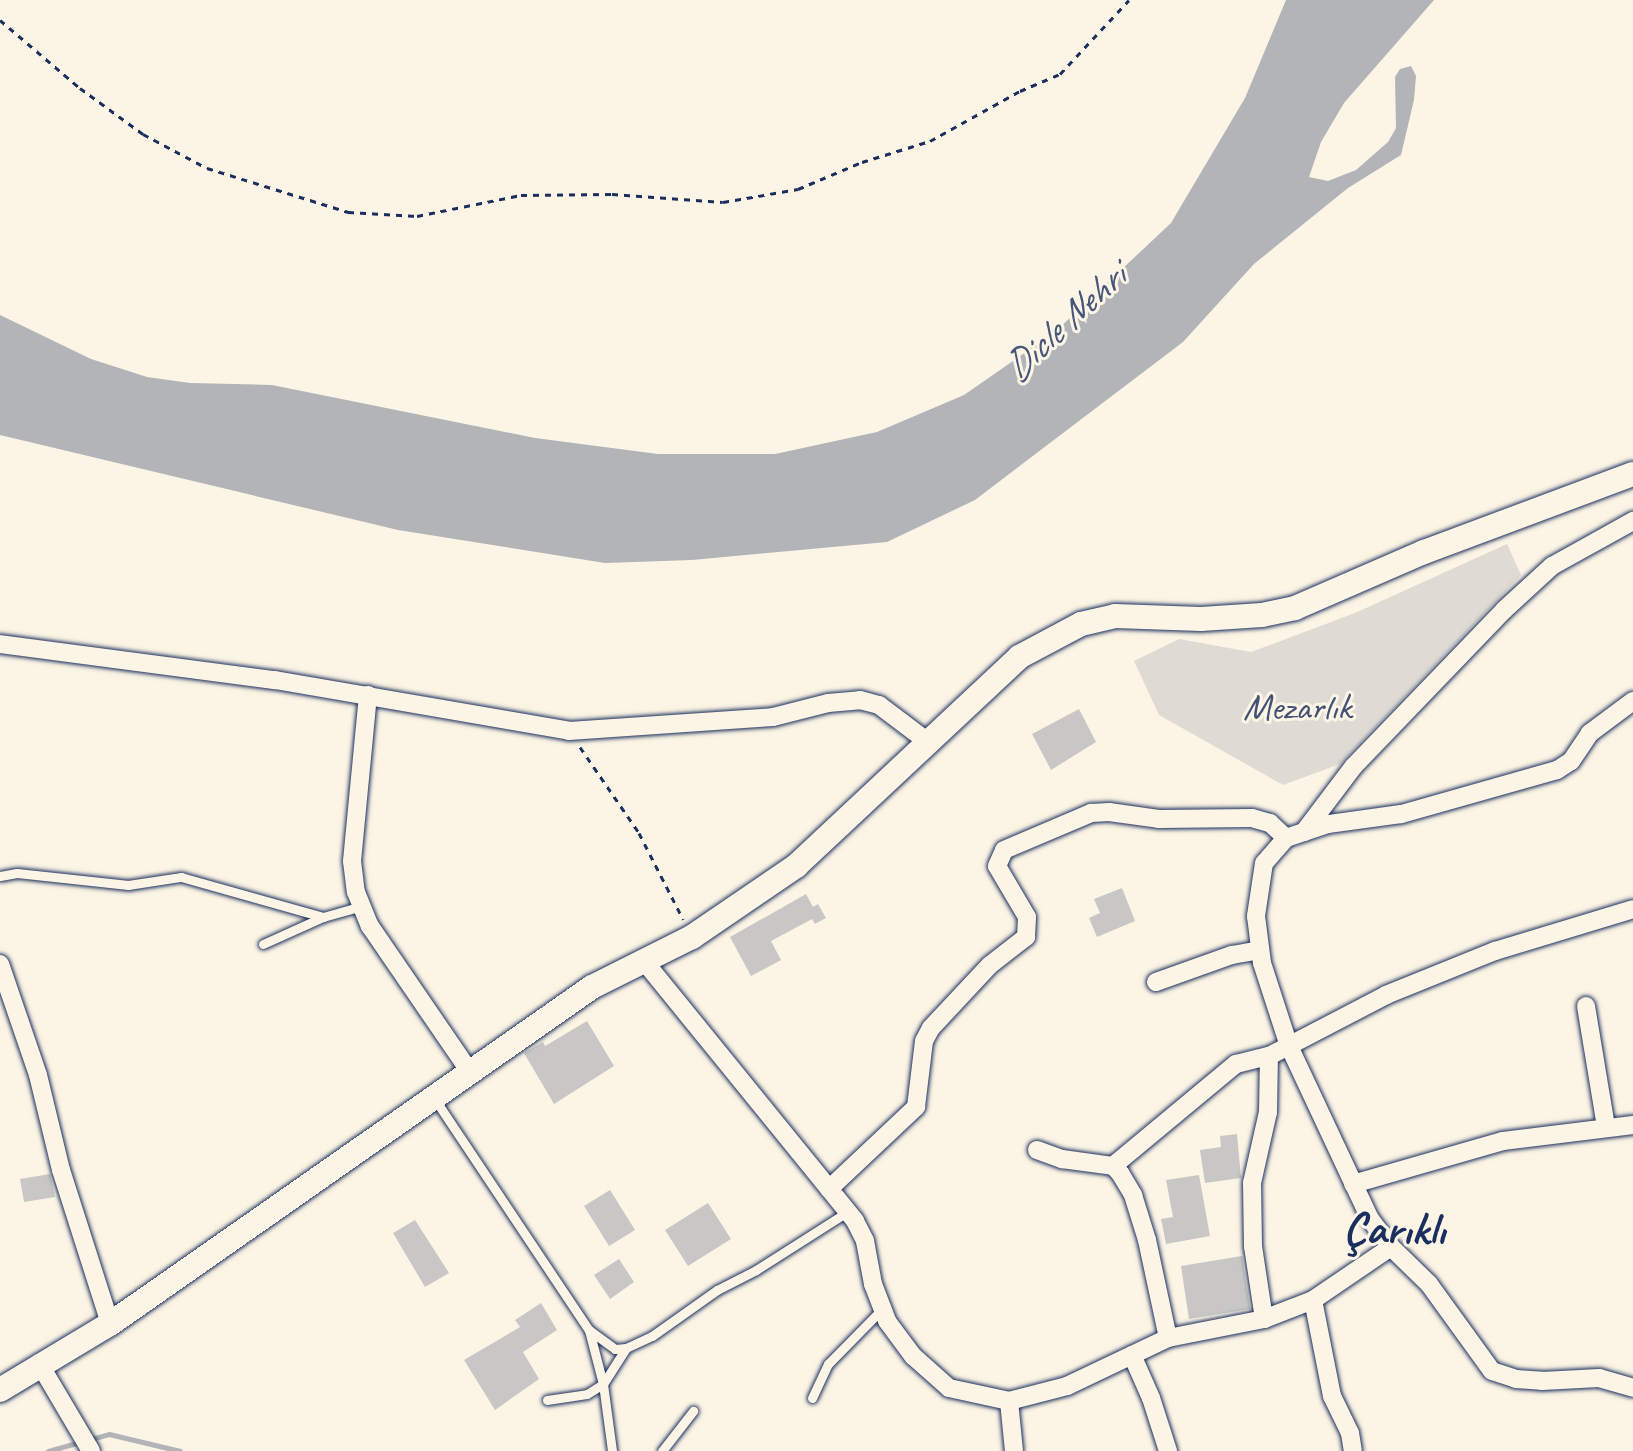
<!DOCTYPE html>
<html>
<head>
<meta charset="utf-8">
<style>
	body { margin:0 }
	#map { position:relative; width:1633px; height:1451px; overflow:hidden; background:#fcf5e5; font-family:Caveat,sans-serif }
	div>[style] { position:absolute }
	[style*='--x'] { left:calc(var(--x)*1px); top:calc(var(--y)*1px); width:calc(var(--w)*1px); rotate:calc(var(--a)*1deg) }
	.green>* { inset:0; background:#dfdbd4 }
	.water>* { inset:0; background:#b2b4b8 }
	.stream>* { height:5px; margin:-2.5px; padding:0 2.5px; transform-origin:2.5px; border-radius:2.5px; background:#b2b4b8 }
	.building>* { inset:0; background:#c8c7c6 }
	.path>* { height:3px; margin-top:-1.5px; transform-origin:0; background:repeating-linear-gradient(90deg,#1b2f5e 0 6px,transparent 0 12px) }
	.roads { filter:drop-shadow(0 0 2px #1b2f5e) drop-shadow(0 0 2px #1b2f5e) }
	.lane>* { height:9px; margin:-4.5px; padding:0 4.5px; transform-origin:4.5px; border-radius:4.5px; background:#fcf5e5 }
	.street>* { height:18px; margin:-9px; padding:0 9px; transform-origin:9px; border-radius:9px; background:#fcf5e5 }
	.secondary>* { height:24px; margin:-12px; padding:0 12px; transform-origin:12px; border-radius:12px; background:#fcf5e5 }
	span { translate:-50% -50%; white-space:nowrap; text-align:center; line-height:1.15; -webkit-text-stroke:6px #fcf5e5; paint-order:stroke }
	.park-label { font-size:38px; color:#425176 }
	.water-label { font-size:40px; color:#485779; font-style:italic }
	.district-label { font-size:46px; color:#1b2f5e; font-weight:700 }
</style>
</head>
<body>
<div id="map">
	<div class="green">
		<div style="clip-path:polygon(1507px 544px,1521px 575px,1340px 764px,1283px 785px,1159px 715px,1134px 661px,1179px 639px,1251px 652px,1355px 613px)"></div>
	</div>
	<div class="water">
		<div style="clip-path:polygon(1286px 0,1434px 0,1344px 103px,1321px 142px,1309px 177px,1328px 181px,1356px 170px,1388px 142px,1396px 128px,1395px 77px,1400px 69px,1411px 66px,1416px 76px,1414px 100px,1401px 155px,1348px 188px,1254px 264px,1183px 342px,975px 500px,887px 542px,692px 560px,605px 563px,398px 530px,0 435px,0 315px,91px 359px,147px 377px,190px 383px,272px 385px,535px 438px,658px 454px,775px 454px,877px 432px,964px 395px,1056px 331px,1171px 223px,1245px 98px)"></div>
	</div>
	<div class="stream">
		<div style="--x:48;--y:1451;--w:63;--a:-15.6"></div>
		<div style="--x:109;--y:1434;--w:73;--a:13.5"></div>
	</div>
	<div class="building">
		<div style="clip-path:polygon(1079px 709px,1096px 742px,1051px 770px,1032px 734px)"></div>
		<div style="clip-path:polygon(1122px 888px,1135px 921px,1097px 937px,1089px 918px,1100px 913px,1094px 899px)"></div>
		<div style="clip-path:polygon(806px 894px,813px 907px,818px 904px,826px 918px,815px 924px,812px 919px,771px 941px,781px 960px,751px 976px,730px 937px)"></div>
		<div style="clip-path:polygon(587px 1021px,614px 1066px,554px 1104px,524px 1053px,543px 1042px,545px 1046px)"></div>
		<div style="clip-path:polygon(1237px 1134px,1241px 1178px,1205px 1183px,1200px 1150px,1221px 1147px,1220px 1136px)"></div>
		<div style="clip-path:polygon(50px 1174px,55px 1197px,24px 1202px,20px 1179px)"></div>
		<div style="clip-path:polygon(1199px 1175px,1210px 1236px,1166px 1244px,1161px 1219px,1173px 1217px,1166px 1180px)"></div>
		<div style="clip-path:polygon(610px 1190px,635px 1230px,609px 1246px,584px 1206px)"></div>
		<div style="clip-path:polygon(708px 1203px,731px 1239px,688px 1266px,665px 1230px)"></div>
		<div style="clip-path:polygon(415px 1220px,449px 1273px,425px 1287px,393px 1233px)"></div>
		<div style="clip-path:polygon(1242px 1256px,1250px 1309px,1189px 1319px,1181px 1266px)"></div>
		<div style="clip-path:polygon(619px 1259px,634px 1282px,610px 1299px,594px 1275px)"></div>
		<div style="clip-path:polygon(541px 1303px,557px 1330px,523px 1352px,539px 1379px,495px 1410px,464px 1360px,520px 1327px,515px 1320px)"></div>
	</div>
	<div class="path">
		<div style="--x:0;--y:20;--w:105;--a:40.4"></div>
		<div style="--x:80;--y:88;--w:78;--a:36.1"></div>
		<div style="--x:143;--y:134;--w:72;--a:28"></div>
		<div style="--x:207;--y:168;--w:148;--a:17.3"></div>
		<div style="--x:348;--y:212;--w:69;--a:3.3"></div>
		<div style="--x:417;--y:216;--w:106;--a:-11.4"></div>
		<div style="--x:521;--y:195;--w:91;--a:-0.6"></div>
		<div style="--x:612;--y:194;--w:111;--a:4.1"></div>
		<div style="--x:723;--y:202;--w:76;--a:-9.8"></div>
		<div style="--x:798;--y:189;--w:69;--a:-22.9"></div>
		<div style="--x:862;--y:162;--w:71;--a:-17.2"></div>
		<div style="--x:930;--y:141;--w:103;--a:-29.1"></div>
		<div style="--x:1020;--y:91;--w:43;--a:-23"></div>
		<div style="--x:1060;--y:74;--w:101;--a:-47"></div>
		<div style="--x:580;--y:747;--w:104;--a:55.5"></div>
		<div style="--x:639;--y:833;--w:97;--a:62.9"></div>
	</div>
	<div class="roads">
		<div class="lane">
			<div style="--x:0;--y:876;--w:17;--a:-10"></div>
			<div style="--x:17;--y:873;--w:112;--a:6.2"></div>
			<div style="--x:128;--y:885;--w:54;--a:-8.6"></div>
			<div style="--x:181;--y:877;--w:148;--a:15.7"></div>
			<div style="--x:263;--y:944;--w:66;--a:-24.2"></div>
			<div style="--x:323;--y:917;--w:41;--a:-15.8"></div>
			<div style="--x:434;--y:1098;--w:279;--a:56.3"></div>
			<div style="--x:589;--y:1330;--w:32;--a:36"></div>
			<div style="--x:615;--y:1349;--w:11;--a:-5"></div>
			<div style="--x:626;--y:1348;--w:29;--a:-25"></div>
			<div style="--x:652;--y:1336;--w:80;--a:-35.3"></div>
			<div style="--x:717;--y:1290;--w:44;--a:-27.1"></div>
			<div style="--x:756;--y:1270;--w:108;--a:-32.5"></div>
			<div style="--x:589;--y:1330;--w:56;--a:75.5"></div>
			<div style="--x:603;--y:1384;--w:68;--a:82.3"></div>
			<div style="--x:812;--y:1398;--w:38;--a:-65"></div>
			<div style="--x:828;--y:1364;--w:77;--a:-45.5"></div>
			<div style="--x:547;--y:1400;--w:40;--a:-8.5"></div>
			<div style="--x:587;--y:1394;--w:19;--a:-32"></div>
			<div style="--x:603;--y:1384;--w:43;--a:-57.4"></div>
			<div style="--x:662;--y:1451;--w:51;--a:-52.2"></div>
		</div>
		<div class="street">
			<div style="--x:0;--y:644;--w:277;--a:7.5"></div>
			<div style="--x:275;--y:680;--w:298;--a:9.8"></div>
			<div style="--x:569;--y:731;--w:204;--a:-3.9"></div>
			<div style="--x:773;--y:717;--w:57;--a:-14.3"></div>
			<div style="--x:828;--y:703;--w:32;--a:-5"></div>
			<div style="--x:860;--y:700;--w:20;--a:15"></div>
			<div style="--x:879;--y:705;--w:61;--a:37.1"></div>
			<div style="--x:368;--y:695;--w:167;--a:95.5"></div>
			<div style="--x:352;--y:861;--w:31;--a:83"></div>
			<div style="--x:356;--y:892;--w:37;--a:68"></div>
			<div style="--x:370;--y:926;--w:177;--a:55.6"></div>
			<div style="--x:1633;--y:701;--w:54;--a:143.3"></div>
			<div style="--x:1590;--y:733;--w:34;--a:124"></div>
			<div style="--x:1571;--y:761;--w:17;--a:147"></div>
			<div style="--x:1557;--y:770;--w:162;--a:164.2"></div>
			<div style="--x:1401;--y:814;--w:74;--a:172.2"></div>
			<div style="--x:1328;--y:824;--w:44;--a:161.6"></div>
			<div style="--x:1286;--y:838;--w:33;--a:131"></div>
			<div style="--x:1264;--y:863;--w:54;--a:98.6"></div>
			<div style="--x:1256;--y:916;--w:47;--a:82.7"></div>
			<div style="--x:1262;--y:963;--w:87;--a:72"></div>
			<div style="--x:1289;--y:1046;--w:191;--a:64.9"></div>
			<div style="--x:1370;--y:1219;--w:35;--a:53"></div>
			<div style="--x:1391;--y:1247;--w:53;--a:44.2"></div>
			<div style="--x:1429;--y:1284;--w:107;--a:54.1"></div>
			<div style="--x:1492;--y:1371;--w:25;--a:18"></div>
			<div style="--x:1516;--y:1379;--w:26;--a:4"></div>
			<div style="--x:1542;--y:1381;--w:57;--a:-3"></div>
			<div style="--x:1599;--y:1378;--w:35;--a:16"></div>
			<div style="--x:1304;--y:832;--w:83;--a:-52.9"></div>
			<div style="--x:1354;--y:766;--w:216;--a:-46.1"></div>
			<div style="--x:1504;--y:610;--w:65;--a:-42.5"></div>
			<div style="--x:1552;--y:566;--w:93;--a:-29.1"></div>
			<div style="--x:644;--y:961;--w:335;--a:50.9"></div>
			<div style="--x:855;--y:1221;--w:22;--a:63"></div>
			<div style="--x:865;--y:1241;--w:44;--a:79.5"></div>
			<div style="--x:873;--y:1284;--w:40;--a:69"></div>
			<div style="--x:887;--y:1321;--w:44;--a:53.4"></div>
			<div style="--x:913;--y:1356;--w:48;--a:41.6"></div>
			<div style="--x:949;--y:1388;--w:61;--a:12.2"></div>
			<div style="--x:1009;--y:1401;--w:60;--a:-14.5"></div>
			<div style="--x:1067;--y:1386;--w:112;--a:-25.4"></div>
			<div style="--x:1168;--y:1338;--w:98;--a:-11.2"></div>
			<div style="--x:1264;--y:1319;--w:53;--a:-21.2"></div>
			<div style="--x:1313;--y:1300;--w:94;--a:-34.2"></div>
			<div style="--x:0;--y:964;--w:117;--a:71.1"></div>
			<div style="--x:38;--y:1075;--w:98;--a:76.4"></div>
			<div style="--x:61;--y:1170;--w:162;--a:72.3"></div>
			<div style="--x:1156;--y:982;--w:81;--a:-19.6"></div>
			<div style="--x:1232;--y:955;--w:28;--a:-10"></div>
			<div style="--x:1586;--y:1006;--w:123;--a:80.6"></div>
			<div style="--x:1037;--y:1150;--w:27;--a:20"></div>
			<div style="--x:1062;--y:1159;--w:51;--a:7.8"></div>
			<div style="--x:1113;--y:1166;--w:10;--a:45"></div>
			<div style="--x:1120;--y:1173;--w:26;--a:59"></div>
			<div style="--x:1133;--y:1195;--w:47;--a:72.7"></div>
			<div style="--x:1147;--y:1240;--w:100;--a:77.9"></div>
			<div style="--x:1113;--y:1166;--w:160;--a:-39.7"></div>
			<div style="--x:1236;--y:1064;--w:34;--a:-14"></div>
			<div style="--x:1353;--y:1184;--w:156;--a:-16"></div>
			<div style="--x:1503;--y:1141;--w:131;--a:-7"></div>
			<div style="--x:829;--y:1189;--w:120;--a:-43.3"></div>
			<div style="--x:916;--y:1107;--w:66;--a:-83.1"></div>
			<div style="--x:924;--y:1041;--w:15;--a:-62"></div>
			<div style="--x:931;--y:1028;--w:86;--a:-46.9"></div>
			<div style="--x:990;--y:965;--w:46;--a:-37.9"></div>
			<div style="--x:1026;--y:937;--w:20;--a:-87"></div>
			<div style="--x:1027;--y:917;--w:59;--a:-120.5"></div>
			<div style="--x:997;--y:866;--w:17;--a:-66"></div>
			<div style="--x:1004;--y:850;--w:95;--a:-23"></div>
			<div style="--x:1091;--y:813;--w:18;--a:-3"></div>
			<div style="--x:1109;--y:812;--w:50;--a:8"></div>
			<div style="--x:1159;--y:819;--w:93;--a:-0.6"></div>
			<div style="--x:1252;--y:818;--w:19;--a:16"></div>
			<div style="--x:1270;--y:823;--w:22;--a:43"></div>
			<div style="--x:1313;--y:1300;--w:98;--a:78.8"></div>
			<div style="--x:1332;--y:1396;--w:41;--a:64.1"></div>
			<div style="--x:1350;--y:1433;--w:18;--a:81"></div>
			<div style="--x:1264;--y:1319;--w:74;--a:-98.6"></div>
			<div style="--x:1253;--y:1246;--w:63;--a:-90.9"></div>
			<div style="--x:1252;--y:1183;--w:73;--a:-77.3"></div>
			<div style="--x:1268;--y:1112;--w:56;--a:-89"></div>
			<div style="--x:1269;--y:1056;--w:132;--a:-27.5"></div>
			<div style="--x:1386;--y:995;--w:118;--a:-22"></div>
			<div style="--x:1495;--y:951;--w:144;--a:-16.9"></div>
			<div style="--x:1132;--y:1355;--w:47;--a:66.2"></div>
			<div style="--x:1151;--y:1398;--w:56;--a:72.2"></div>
			<div style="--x:39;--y:1363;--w:102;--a:59.4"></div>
			<div style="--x:1009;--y:1401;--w:50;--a:84.3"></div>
		</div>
		<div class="secondary">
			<div style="--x:0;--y:1390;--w:128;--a:-31"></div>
			<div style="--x:110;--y:1324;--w:588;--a:-34.96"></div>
			<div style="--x:592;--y:987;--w:112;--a:-26.6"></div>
			<div style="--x:692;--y:937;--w:126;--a:-34.3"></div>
			<div style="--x:796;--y:866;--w:306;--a:-43.1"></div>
			<div style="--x:1019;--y:657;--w:70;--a:-28"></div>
			<div style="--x:1081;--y:624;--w:35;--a:-13"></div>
			<div style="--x:1115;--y:616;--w:86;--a:2"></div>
			<div style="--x:1201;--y:619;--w:61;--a:-3.8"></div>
			<div style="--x:1262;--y:615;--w:34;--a:-12"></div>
			<div style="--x:1295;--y:608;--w:141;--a:-23.5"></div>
			<div style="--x:1424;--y:552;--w:223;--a:-20.5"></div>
		</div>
	</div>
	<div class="park-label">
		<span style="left:1297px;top:707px">Mezarlık</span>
	</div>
	<div class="water-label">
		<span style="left:1064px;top:322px;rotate:-43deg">Dicle Nehri</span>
	</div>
	<div class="district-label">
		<span style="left:1394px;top:1229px">Çarıklı</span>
	</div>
</div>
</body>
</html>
